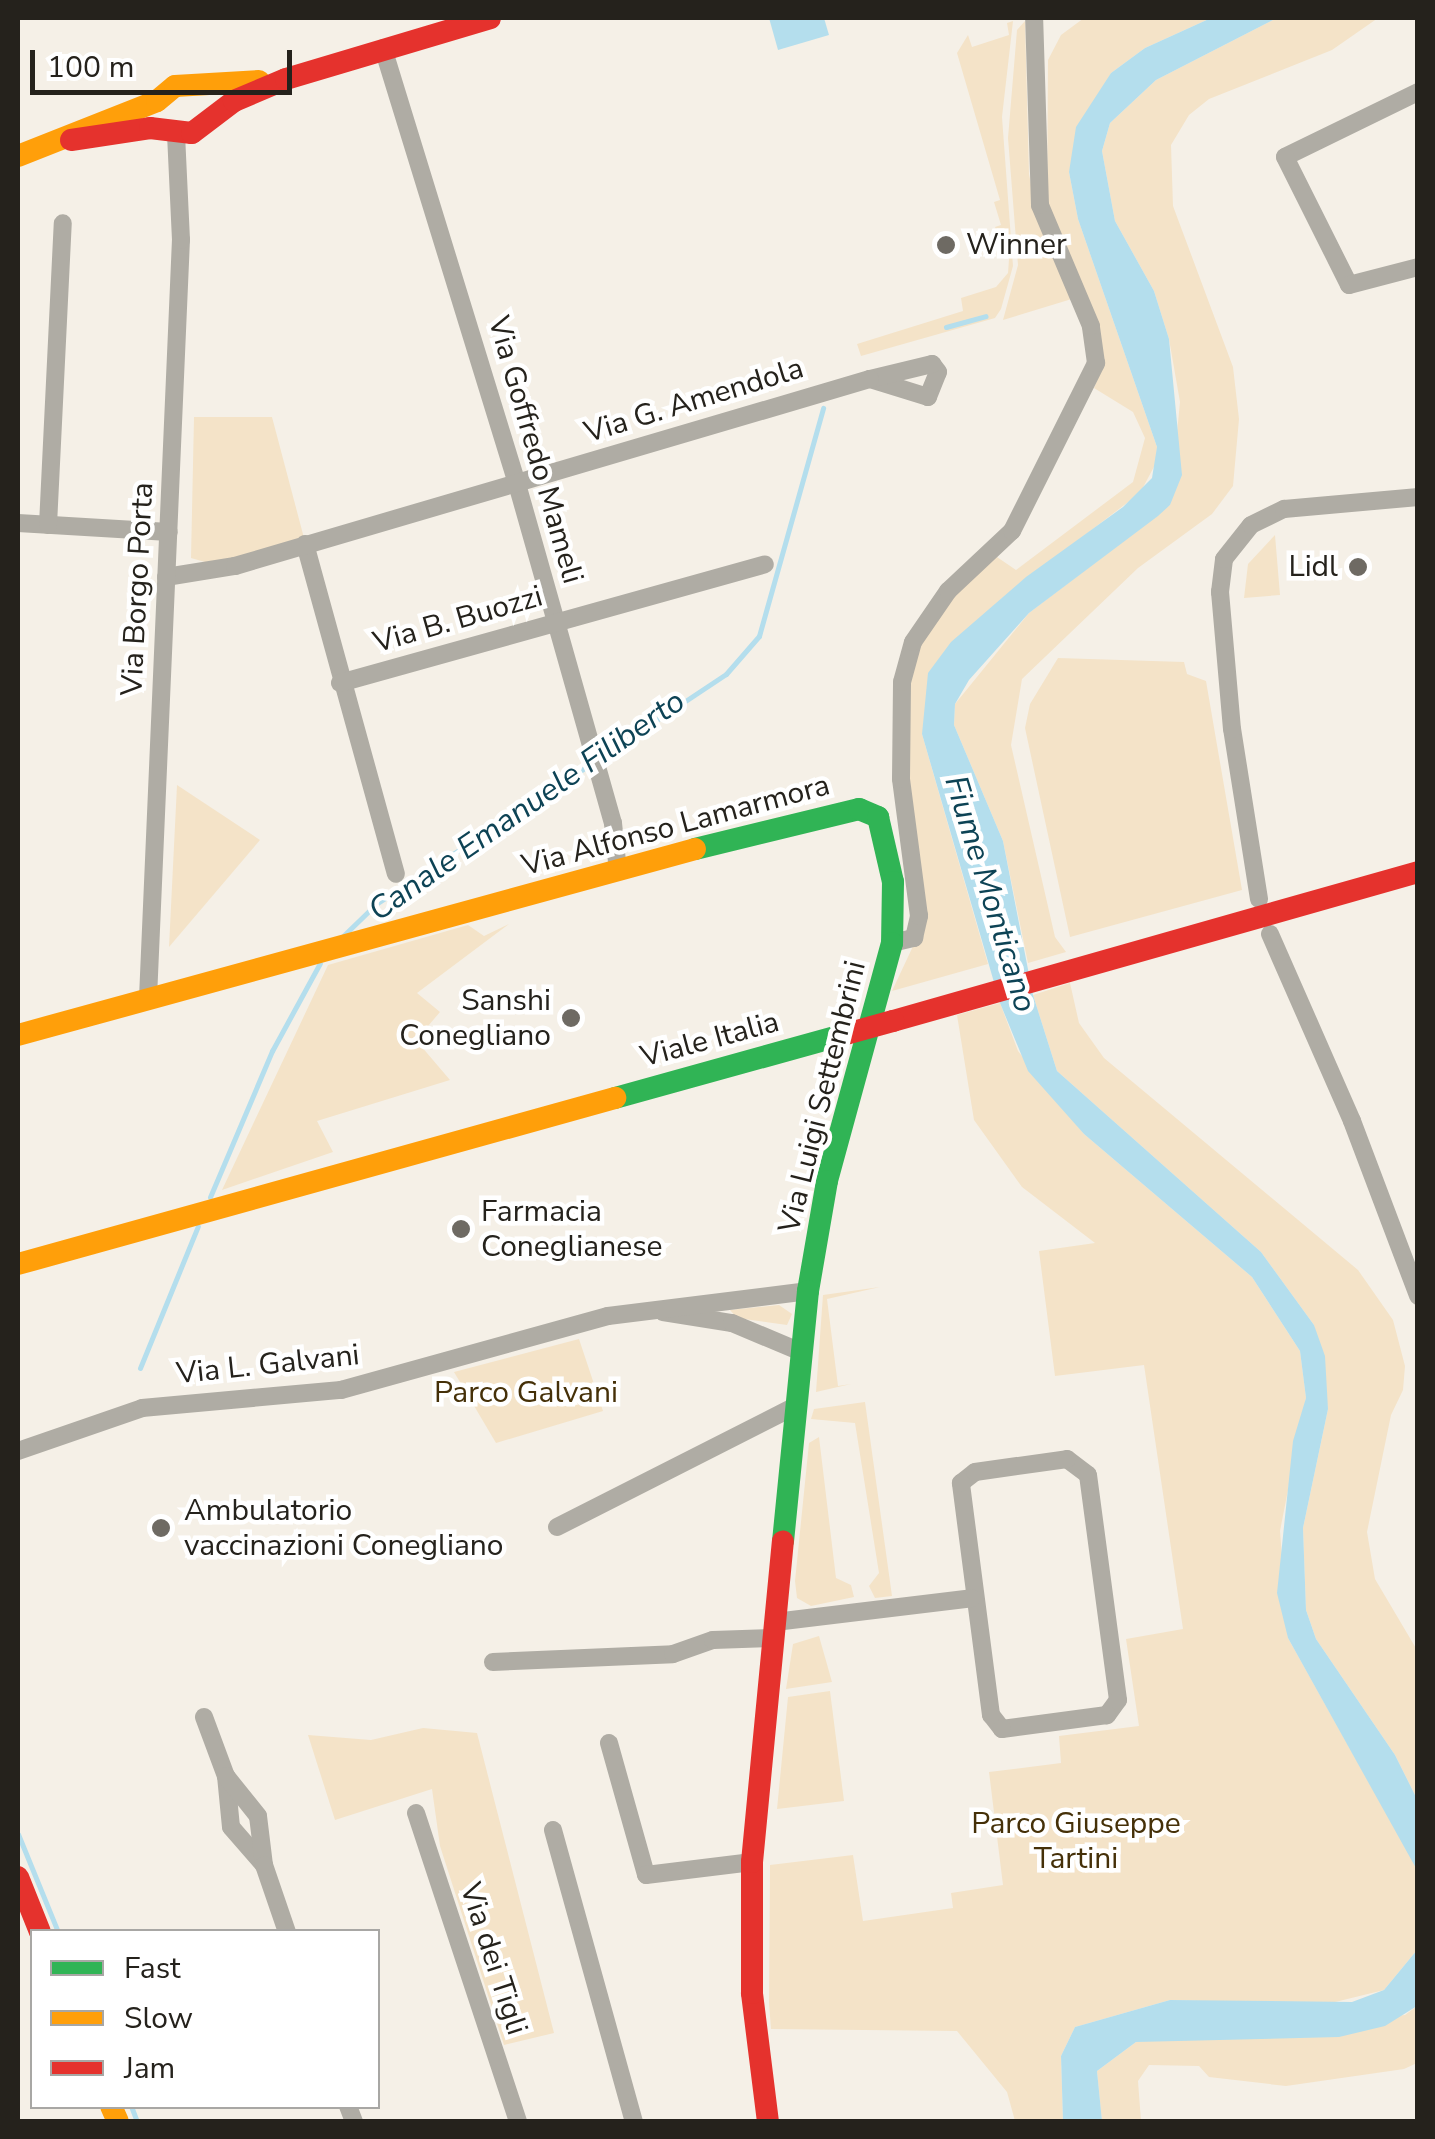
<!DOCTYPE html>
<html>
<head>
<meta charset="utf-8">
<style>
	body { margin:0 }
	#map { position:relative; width:1435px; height:2139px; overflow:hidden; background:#f5f0e7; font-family:"Nunito Sans",sans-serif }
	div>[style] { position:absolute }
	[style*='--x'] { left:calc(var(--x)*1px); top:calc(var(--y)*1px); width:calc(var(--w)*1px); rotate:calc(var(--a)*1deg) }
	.green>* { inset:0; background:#f4e3c8 }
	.water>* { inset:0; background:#b4deed }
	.stream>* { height:5px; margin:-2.5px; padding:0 2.5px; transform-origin:2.5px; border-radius:2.5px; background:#b4deed }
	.street>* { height:18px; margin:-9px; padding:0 9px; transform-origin:9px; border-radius:9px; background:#afaca4 }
	.fast>* { height:22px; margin:-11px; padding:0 11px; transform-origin:11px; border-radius:11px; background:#30b455 }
	.slow>* { height:22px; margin:-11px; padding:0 11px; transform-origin:11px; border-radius:11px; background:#ff9f0a }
	.jam>* { height:22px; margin:-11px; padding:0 11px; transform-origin:11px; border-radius:11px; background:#e5322d }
	.jam-bridge>* { height:22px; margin:-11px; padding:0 11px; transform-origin:11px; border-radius:11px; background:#e5322d }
	.dots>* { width:28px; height:28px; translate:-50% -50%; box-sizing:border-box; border:5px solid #fff; border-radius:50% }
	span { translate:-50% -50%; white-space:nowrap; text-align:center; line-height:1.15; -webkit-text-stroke:9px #fff; paint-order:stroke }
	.poi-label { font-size:30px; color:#25221c }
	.left { translate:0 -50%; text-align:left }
	.right { translate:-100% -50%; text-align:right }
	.street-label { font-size:30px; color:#25221c }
	.park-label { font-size:30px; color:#453008 }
	.water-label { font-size:32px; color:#0d4355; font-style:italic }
	.frame { position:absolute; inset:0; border:20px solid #25221c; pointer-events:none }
	.legend { position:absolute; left:30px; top:1929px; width:350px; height:180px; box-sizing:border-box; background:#fff; border:2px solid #a8a7a4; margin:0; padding:12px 18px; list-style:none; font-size:30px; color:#25221c }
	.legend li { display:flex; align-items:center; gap:20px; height:50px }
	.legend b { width:50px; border:2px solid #a8a7a4 }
	.scale { position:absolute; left:30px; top:50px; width:262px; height:45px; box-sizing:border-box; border:5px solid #25221c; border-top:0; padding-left:12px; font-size:30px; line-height:35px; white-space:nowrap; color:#25221c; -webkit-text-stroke:8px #fff; paint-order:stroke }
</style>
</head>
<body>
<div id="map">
	<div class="green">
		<div style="clip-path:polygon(1084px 18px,1211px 18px,1145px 48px,1111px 73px,1069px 172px,1078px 219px,1157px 447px,1156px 463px,1140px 493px,1001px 599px,922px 734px,988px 964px,892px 991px,915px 942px,904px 687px,931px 617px,994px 555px,1016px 570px,1133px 482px,1145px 438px,1133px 412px,1094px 388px,1099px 376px,1047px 213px,1048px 60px,1061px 35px)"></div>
		<div style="clip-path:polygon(1277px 18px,1378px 18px,1332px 50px,1209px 99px,1189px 115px,1171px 145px,1173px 206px,1233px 367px,1239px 419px,1233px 486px,1212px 514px,1138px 568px,1022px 679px,1011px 745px,1055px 937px,1066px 952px,1028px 963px,1003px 841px,954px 725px,955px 704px,1029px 613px,1170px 505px,1180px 402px,1169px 339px,1154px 291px,1115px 221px,1102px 151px,1110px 123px,1156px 80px)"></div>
		<div style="clip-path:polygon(1013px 21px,1002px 117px,1013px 266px,1001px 309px,995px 318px,861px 356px,857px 344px,963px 311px,961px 298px,996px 287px,1008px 273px,1009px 259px,995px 227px,1001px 225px,994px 202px,1000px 200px,957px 53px,968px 35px,972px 47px,1009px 35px,1007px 23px)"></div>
		<div style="clip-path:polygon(1025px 21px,1029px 174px,1037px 215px,1075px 298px,1003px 320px,1018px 265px,1008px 138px,1017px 30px)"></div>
		<div style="clip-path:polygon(194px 417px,272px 417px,304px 538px,212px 564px,191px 558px)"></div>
		<div style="clip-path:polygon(1275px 535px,1280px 595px,1244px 598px,1248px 564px)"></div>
		<div style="clip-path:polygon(1058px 658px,1184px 662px,1187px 674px,1206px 681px,1242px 890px,1070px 937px,1025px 728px,1030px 704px)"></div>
		<div style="clip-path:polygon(177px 785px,260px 840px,169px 947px)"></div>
		<div style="clip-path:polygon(509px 924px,417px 993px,440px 1012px,423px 1032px,421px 1046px,450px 1080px,317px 1121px,333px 1152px,222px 1190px,328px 965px,468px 925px,484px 936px)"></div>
		<div style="clip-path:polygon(1070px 983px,1079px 1023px,1104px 1058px,1358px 1270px,1393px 1320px,1405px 1366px,1403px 1390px,1391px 1415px,1367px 1532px,1375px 1579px,1417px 1650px,1417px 1799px,1395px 1755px,1316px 1639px,1306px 1610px,1303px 1528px,1328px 1409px,1314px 1325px,1261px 1252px,1057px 1071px,1033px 995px)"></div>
		<div style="clip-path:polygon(1000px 1003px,1018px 1051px,1084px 1134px,1252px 1277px,1300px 1351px,1306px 1398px,1280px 1531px,1288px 1638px,1418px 1870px,1417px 1950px,1384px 1990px,1323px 2005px,1170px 2000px,1075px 2027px,1061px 2056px,1063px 2121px,1015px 2121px,1007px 2092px,957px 2031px,771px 2029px,769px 2003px,770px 1865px,853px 1855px,863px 1921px,953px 1908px,951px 1893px,1003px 1885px,989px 1772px,1061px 1763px,1059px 1736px,1139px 1726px,1126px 1639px,1183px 1629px,1144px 1365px,1055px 1376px,1039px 1251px,1095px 1243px,1022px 1187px,974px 1120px,957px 1015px)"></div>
		<div style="clip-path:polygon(880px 1287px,827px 1299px,838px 1386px,851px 1384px,816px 1392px,823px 1295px)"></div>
		<div style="clip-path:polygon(779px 1305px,792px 1314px,787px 1325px,737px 1318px,730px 1310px)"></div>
		<div style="clip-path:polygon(579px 1339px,603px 1411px,496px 1443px,454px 1372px)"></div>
		<div style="clip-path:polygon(865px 1402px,892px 1596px,875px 1598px,869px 1586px,879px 1573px,855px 1423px,811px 1419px,814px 1409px)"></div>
		<div style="clip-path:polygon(819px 1437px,836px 1578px,851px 1585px,854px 1597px,811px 1606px,797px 1598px,795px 1581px,809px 1443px)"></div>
		<div style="clip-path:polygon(819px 1636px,832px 1682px,786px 1689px,793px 1644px)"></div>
		<div style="clip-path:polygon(830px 1691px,844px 1801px,777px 1809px,788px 1697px)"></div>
		<div style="clip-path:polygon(423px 1728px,477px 1733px,554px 2033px,504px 2045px,440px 1846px,432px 1789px,335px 1820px,308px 1735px,371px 1740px)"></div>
		<div style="clip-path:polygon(1417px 2006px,1417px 2063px,1404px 2069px,1286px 2086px,1209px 2077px,1199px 2066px,1149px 2065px,1138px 2081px,1141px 2121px,1102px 2122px,1097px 2071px,1136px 2042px,1405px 2015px)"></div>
	</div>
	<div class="water">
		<div style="clip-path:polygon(769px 18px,824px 18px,829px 35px,778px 50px)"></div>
		<div style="clip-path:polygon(1211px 18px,1277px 18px,1156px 80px,1110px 123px,1102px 151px,1115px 221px,1154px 291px,1169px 339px,1182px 475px,1170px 505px,1158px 516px,1029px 613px,969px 680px,955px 704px,954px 725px,1003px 841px,1033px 995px,1057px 1071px,1261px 1252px,1314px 1325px,1325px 1356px,1328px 1409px,1303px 1528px,1306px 1610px,1316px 1639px,1395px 1755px,1417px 1799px,1417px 1870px,1288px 1638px,1277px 1593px,1293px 1441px,1306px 1398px,1300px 1351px,1252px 1277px,1084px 1134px,1028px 1071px,1000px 1003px,922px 734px,928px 673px,951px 642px,1026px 577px,1123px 507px,1152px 478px,1157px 447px,1078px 219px,1069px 172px,1076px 127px,1111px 73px,1145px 48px)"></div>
		<div style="clip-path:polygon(1417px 1950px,1417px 2006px,1385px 2026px,1339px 2037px,1136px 2042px,1097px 2071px,1102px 2121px,1063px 2121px,1061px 2056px,1075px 2027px,1170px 2000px,1352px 2002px,1384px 1990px)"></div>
	</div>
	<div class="stream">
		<div style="--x:946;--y:327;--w:41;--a:-15.4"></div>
		<div style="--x:601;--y:757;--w:150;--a:-33.6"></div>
		<div style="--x:726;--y:674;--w:50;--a:-49"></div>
		<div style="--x:759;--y:636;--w:237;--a:-74.3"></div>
		<div style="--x:343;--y:936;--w:46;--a:-44.1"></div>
		<div style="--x:376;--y:904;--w:258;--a:-33.1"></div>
		<div style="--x:210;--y:1197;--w:159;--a:-67"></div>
		<div style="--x:272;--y:1051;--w:100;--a:-61.4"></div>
		<div style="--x:140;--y:1368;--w:153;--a:-67.8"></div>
		<div style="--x:18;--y:1834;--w:106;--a:67.8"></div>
		<div style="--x:131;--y:2106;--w:17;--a:69"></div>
	</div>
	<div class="street">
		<div style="--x:383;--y:48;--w:456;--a:72.9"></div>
		<div style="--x:517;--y:484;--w:352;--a:74.2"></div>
		<div style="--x:613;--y:823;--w:48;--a:84.1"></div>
		<div style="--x:1418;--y:92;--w:148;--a:154"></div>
		<div style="--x:1285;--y:157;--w:143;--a:63.4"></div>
		<div style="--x:1349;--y:285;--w:71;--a:-14.6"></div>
		<div style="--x:932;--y:364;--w:10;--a:53"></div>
		<div style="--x:938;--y:372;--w:27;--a:112"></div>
		<div style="--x:928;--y:397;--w:61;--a:-162.8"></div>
		<div style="--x:870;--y:379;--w:64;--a:-13.6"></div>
		<div style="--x:18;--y:523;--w:151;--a:3.4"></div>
		<div style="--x:48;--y:525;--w:302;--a:-87.2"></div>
		<div style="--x:305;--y:544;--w:342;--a:74.6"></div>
		<div style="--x:166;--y:577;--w:70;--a:-9.1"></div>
		<div style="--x:235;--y:566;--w:662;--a:-16.41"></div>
		<div style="--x:340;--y:683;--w:441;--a:-15.6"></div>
		<div style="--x:1259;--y:899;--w:172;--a:-99"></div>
		<div style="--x:1232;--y:729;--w:138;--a:-95"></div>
		<div style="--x:1220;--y:592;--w:33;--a:-83"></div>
		<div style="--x:1224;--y:559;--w:43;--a:-51.5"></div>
		<div style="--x:1251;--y:525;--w:37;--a:-26"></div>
		<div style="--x:1284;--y:509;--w:135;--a:-5.1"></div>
		<div style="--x:1270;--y:934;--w:204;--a:66.3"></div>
		<div style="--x:1352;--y:1121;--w:187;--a:69.3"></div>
		<div style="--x:892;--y:943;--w:23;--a:-13"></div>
		<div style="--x:914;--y:938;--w:23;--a:-77"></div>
		<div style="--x:919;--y:916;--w:138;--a:-97.5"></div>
		<div style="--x:901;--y:779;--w:97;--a:-89.4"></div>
		<div style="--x:902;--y:682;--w:41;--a:-74.6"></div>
		<div style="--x:913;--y:642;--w:62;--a:-55.5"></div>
		<div style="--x:948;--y:591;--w:88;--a:-43.2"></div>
		<div style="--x:1012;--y:531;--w:188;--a:-63.4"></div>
		<div style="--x:1096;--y:363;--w:37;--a:-98"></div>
		<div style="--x:1091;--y:326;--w:131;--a:-112.9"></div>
		<div style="--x:1040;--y:205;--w:187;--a:-91.8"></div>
		<div style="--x:148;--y:998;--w:759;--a:-87.51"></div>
		<div style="--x:181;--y:240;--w:105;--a:-92.7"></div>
		<div style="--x:663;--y:1312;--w:70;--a:9.1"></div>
		<div style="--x:732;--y:1323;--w:75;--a:22.8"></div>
		<div style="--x:18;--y:1451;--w:131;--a:-19.1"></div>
		<div style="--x:142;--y:1408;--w:200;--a:-5.2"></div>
		<div style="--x:341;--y:1390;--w:277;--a:-15.5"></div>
		<div style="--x:608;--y:1316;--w:202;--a:-7.1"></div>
		<div style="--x:1067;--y:1459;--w:26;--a:37"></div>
		<div style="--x:1088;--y:1475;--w:227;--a:82.4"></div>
		<div style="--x:1118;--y:1700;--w:19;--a:126"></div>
		<div style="--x:1107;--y:1715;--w:106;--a:172.4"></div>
		<div style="--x:1002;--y:1729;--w:18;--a:-128"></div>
		<div style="--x:991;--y:1715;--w:234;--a:-97.4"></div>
		<div style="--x:961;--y:1483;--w:18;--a:-38"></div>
		<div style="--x:975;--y:1472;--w:93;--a:-8"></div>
		<div style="--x:557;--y:1527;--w:269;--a:-26.9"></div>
		<div style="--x:775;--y:1622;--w:198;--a:-6.9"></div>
		<div style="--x:493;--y:1662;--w:180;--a:-2.5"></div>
		<div style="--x:673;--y:1654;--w:42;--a:-19.3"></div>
		<div style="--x:713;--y:1640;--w:61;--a:-1.9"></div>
		<div style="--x:204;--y:1717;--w:63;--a:69.6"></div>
		<div style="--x:226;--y:1776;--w:51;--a:84.4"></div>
		<div style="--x:231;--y:1827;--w:50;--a:49"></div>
		<div style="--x:264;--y:1865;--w:49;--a:-97"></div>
		<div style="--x:258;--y:1816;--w:51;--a:-128.7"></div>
		<div style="--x:609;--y:1743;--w:137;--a:74.3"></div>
		<div style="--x:646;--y:1875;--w:107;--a:-7"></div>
		<div style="--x:416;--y:1813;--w:325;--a:71.7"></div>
		<div style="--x:553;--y:1830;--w:303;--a:74.5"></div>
		<div style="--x:264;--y:1865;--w:71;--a:71.1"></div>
		<div style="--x:348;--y:2106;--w:17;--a:69"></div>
	</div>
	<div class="fast">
		<div style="--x:695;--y:849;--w:169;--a:-13.7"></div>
		<div style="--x:859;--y:809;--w:21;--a:23"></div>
		<div style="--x:878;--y:817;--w:67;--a:77"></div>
		<div style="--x:893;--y:882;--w:61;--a:90.9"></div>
		<div style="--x:892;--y:943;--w:247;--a:105.3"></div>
		<div style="--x:827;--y:1181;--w:112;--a:99.8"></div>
		<div style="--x:808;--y:1291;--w:251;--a:95.7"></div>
		<div style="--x:615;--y:1098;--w:240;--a:-15.5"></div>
	</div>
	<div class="slow">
		<div style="--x:18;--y:156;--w:149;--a:-21.6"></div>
		<div style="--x:157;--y:101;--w:23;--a:-40"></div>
		<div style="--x:175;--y:86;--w:84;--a:-3.4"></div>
		<div style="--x:18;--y:1035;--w:702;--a:-15.36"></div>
		<div style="--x:18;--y:1264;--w:620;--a:-15.54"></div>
		<div style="--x:111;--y:2106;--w:17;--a:66"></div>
	</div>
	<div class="jam">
		<div style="--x:71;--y:140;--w:80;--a:-8.6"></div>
		<div style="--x:150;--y:128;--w:42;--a:6.8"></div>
		<div style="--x:192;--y:133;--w:53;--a:-37.3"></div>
		<div style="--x:234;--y:101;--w:56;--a:-22.9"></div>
		<div style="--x:286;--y:79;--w:213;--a:-16.6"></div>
		<div style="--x:893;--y:1021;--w:546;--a:-15.84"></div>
		<div style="--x:18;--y:1877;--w:59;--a:68.2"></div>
		<div style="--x:768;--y:2122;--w:130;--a:-97.1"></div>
		<div style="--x:752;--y:1993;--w:131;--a:-90"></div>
		<div style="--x:752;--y:1862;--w:322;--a:-84.5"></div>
	</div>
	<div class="jam-bridge">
		<div style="--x:846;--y:1034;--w:49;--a:-15.5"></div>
	</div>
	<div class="dots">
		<div style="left:946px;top:245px;background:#6e6a63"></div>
		<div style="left:1358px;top:567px;background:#6e6a63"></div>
		<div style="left:571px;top:1018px;background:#6e6a63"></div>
		<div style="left:461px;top:1229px;background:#6e6a63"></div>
		<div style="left:161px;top:1528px;background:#6e6a63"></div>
	</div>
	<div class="poi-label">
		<span class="left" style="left:966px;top:245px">Winner</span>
		<span class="right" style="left:1338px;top:567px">Lidl</span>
		<span class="right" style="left:551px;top:1018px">Sanshi<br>Conegliano</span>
		<span class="left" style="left:481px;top:1229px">Farmacia<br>Coneglianese</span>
		<span class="left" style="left:184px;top:1528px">Ambulatorio<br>vaccinazioni Conegliano</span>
	</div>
	<div class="street-label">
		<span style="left:694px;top:401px;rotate:-17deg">Via G. Amendola</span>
		<span style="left:535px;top:450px;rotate:74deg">Via Goffredo Mameli</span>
		<span style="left:138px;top:589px;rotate:-87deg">Via Borgo Porta</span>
		<span style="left:458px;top:620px;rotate:-16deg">Via B. Buozzi</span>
		<span style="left:676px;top:826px;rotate:-15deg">Via Alfonso Lamarmora</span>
		<span style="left:710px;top:1040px;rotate:-15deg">Viale Italia</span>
		<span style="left:823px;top:1097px;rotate:-76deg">Via Luigi Settembrini</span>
		<span style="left:268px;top:1365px;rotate:-6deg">Via L. Galvani</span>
		<span style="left:493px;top:1959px;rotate:72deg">Via dei Tigli</span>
	</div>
	<div class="park-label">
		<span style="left:526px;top:1393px">Parco Galvani</span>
		<span style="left:1076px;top:1841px">Parco Giuseppe<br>Tartini</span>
	</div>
	<div class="water-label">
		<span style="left:527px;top:806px;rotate:-35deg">Canale Emanuele Filiberto</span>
		<span style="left:990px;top:894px;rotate:73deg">Fiume Monticano</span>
	</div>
	<div class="frame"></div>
	<ul class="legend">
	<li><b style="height:12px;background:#30b455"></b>Fast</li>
	<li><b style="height:12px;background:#ff9f0a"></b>Slow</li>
	<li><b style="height:12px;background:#e5322d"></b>Jam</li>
	</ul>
	<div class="scale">100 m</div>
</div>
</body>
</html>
